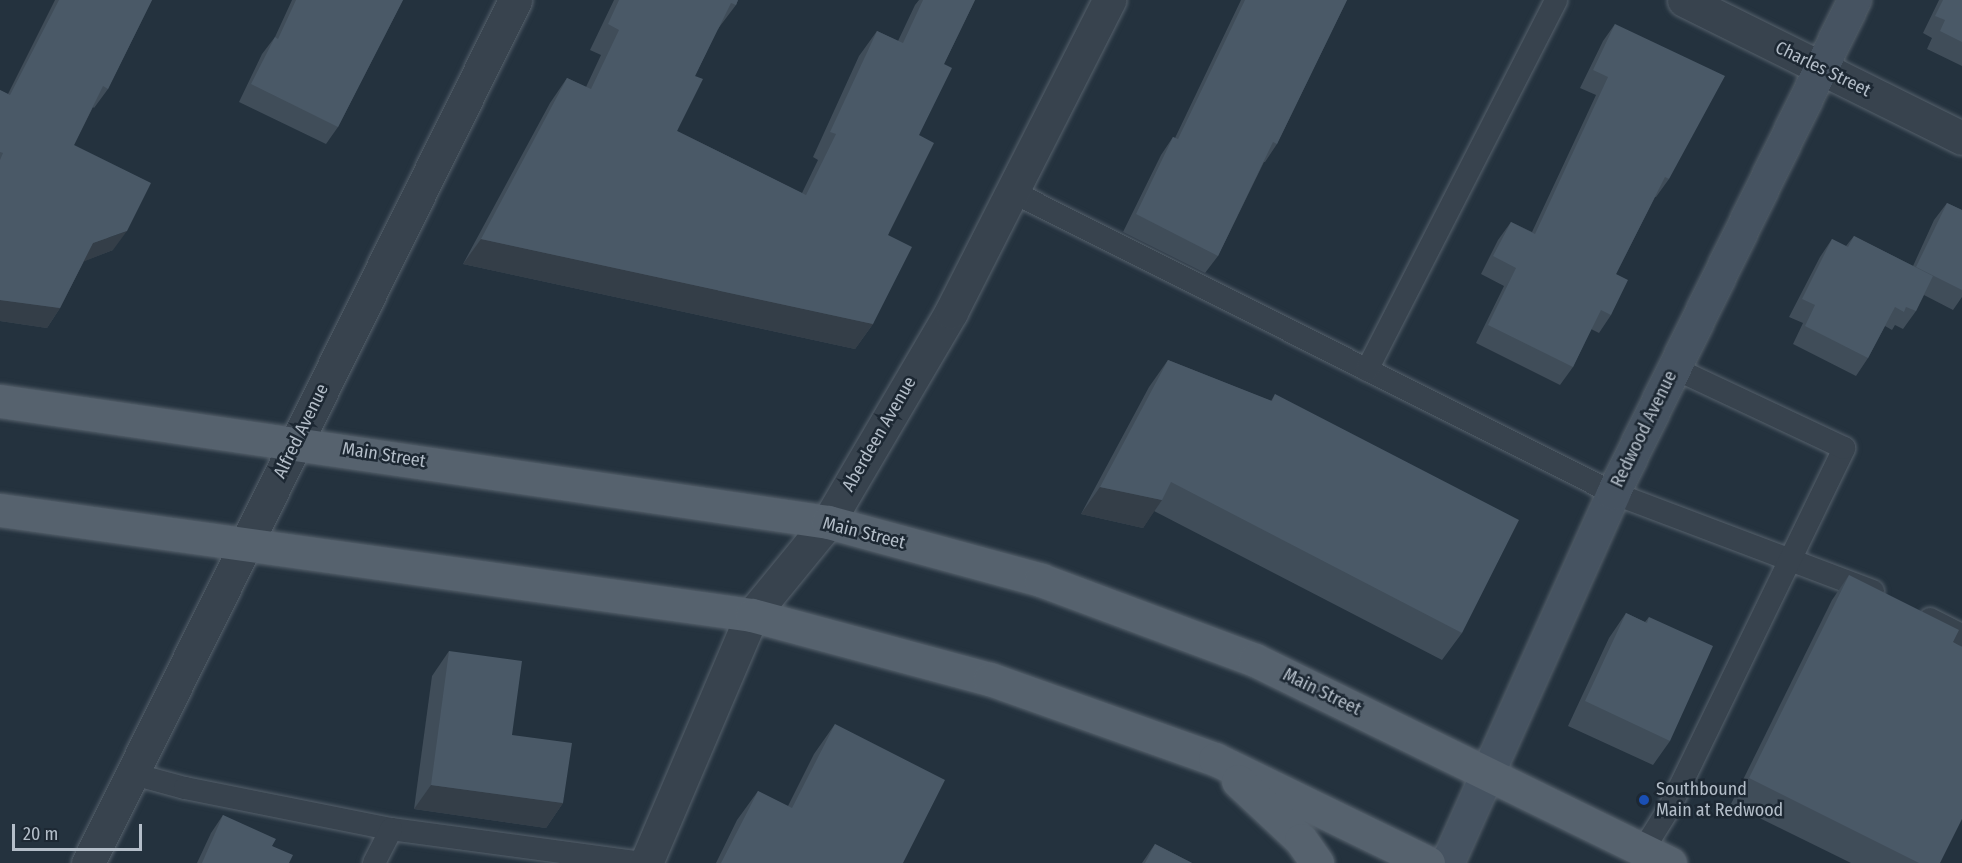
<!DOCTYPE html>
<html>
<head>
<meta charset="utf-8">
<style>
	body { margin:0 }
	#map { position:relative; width:1962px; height:863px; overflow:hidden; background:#24323e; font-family:"Fira Sans Condensed",sans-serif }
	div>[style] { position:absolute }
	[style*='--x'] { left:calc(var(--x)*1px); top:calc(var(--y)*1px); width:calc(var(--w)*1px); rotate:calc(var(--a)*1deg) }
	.roads { filter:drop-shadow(0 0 2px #56616c) drop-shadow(0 0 2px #56616c) }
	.lane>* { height:22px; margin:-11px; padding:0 11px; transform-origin:11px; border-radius:11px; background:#38434e }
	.street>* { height:33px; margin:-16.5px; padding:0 16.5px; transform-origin:16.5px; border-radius:16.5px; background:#38434e }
	.secondary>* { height:33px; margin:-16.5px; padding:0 16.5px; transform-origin:16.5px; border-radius:16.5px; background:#465361 }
	.primary>* { height:33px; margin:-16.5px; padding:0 16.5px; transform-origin:16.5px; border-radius:16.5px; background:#56626e }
	.wall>* { inset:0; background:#404d59 }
	.shaded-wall>* { inset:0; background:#343e48 }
	.building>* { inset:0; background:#4a5967 }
	.dots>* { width:16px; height:16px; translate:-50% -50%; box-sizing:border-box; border:3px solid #1d2833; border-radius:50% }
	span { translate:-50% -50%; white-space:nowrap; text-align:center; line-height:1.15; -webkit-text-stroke:5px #1d2833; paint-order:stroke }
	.street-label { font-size:18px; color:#b4bec9 }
	.poi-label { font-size:18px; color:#b4bec9 }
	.left { translate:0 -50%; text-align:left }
	.scale { position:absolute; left:12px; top:824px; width:130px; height:27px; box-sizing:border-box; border:3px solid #b4bec9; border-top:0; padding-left:8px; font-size:18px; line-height:21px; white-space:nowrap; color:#b4bec9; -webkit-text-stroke:4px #1d2833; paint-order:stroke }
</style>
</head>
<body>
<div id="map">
	<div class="roads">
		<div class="lane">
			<div style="--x:1013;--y:192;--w:671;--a:26.64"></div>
			<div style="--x:1613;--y:493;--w:278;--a:20.7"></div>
			<div style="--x:1367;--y:370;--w:415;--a:-62.9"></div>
			<div style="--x:1930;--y:619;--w:36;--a:27"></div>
			<div style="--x:133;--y:774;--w:54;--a:15.1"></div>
			<div style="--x:185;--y:788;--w:210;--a:11.3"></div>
			<div style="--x:391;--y:829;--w:255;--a:7.7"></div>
			<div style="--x:1643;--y:850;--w:51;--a:-57.9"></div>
			<div style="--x:1670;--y:807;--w:399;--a:-64.1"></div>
			<div style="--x:1844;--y:448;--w:188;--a:-154.8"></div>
			<div style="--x:374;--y:863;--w:38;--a:-63"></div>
		</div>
		<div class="street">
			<div style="--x:1684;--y:0;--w:310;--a:26.4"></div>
			<div style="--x:88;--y:863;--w:963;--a:-63.67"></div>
			<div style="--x:646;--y:863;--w:270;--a:-66.9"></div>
			<div style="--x:752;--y:615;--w:120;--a:-50.7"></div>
			<div style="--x:828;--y:522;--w:243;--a:-59.6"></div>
			<div style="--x:951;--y:312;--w:350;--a:-63.1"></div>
		</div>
		<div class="secondary">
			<div style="--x:1447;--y:863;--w:406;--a:-65.8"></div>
			<div style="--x:1613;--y:493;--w:549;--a:-63.95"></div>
		</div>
		<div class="primary">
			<div style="--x:0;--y:401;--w:837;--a:8.31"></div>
			<div style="--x:828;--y:522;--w:221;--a:15.2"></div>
			<div style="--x:1041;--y:580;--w:228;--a:20.5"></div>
			<div style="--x:1255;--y:660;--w:462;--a:26.1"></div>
			<div style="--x:0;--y:510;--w:759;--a:7.95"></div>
			<div style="--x:752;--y:615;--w:246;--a:15.1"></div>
			<div style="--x:990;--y:679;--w:239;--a:19.6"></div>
			<div style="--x:1215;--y:759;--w:237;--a:26"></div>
			<div style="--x:1238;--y:781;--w:86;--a:43.1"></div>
			<div style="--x:1301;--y:840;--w:28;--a:55"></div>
		</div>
	</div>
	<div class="wall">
		<div style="clip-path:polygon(55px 0,152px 0,108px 89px,94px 108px,93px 107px,74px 145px,113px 250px,84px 261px,60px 308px,47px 328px,0 321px,0 90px,8px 94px)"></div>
		<div style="clip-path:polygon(292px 0,403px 0,338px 127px,326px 144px,239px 102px,262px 54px,275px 37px)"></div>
		<div style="clip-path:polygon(614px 0,738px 0,736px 5px,717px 30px,695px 76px,677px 131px,802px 193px,818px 160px,813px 157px,859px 56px,877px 31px,898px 41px,915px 5px,919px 0,975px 0,944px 64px,919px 135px,888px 235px,873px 324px,855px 349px,463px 264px,550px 103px,567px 78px,586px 87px,601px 55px,590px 50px)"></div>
		<div style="clip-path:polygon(1241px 0,1347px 0,1277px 144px,1265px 162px,1264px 162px,1218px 256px,1205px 273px,1123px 232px,1161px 155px,1173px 137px,1175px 138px)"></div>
		<div style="clip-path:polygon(1939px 0,1962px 0,1962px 66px,1927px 49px,1932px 38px,1923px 33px)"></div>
		<div style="clip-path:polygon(1615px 24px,1669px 179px,1656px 197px,1655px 197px,1616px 274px,1611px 315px,1599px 333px,1591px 329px,1573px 367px,1560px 385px,1476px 343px,1504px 286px,1481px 274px,1498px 240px,1511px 222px,1532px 232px,1596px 95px,1580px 88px,1603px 41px)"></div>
		<div style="clip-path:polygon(1947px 203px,1962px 210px,1962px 297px,1953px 310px,1924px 295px,1916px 311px,1903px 329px,1895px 325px,1892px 330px,1885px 326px,1868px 358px,1856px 376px,1793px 344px,1803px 323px,1789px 317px,1820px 257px,1832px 239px,1846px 246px,1854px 236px,1913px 266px,1934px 220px)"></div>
		<div style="clip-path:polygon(1168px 360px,1271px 401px,1275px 394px,1462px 633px,1442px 660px,1154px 511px,1143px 528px,1081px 514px,1149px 387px)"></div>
		<div style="clip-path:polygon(1849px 575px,1953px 642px,1940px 863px,1851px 863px,1731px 804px,1832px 600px)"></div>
		<div style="clip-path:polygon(1626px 613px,1645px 622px,1649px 617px,1670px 741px,1653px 765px,1568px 726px,1609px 638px)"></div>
		<div style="clip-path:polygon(449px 651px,563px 803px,546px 828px,414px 809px,432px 676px)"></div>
		<div style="clip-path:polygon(835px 724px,903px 863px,716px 863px,737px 820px,758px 791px,788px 806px,814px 754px)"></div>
		<div style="clip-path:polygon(223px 815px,272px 846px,289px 863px,197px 863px,211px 833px)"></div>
		<div style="clip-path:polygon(1155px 844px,1192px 863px,1142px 863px)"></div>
	</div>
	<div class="shaded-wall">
		<div style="clip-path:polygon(127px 231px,113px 250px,80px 263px,93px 243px)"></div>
		<div style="clip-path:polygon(481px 239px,873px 324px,855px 349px,463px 264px)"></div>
		<div style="clip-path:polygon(0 300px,60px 308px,47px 328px,0 321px)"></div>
		<div style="clip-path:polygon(1100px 487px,1162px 500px,1143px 528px,1081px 514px)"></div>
		<div style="clip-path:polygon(431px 785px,563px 803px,546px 828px,414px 809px)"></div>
	</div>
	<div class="building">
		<div style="clip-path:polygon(59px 0,152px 0,108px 89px,103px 86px,74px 145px,151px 183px,127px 231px,93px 243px,60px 308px,0 300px,0 160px,3px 153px,0 152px,0 90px,10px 95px)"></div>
		<div style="clip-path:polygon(296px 0,403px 0,338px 127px,251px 84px,275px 37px,278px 39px)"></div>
		<div style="clip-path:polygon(619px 0,738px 0,736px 5px,731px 3px,695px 76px,703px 79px,677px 131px,806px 195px,836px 134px,830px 132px,877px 31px,903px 43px,923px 0,975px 0,944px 64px,952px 68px,919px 135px,934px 143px,888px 235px,912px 247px,873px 324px,481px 239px,567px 78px,591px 89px,619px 30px,608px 24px)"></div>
		<div style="clip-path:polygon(1245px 0,1347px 0,1277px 144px,1273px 142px,1218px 256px,1136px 214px,1173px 137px,1178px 139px)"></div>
		<div style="clip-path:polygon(1943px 0,1962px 0,1962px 42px,1940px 31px,1945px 20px,1935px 16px)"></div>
		<div style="clip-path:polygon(1615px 24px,1725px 76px,1669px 179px,1665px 177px,1616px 274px,1628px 280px,1611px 315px,1601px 310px,1573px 367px,1488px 325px,1516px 268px,1493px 256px,1511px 222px,1535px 234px,1608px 77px,1593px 70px)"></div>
		<div style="clip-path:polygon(1947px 203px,1962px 210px,1962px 290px,1916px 267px)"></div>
		<div style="clip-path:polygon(1854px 236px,1933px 276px,1916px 311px,1906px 307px,1904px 312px,1895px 307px,1868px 358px,1805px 326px,1815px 305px,1802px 299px,1832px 239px,1848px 247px)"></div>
		<div style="clip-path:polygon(1168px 360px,1272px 401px,1275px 394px,1519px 520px,1462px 633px,1171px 482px,1162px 500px,1100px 487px)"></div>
		<div style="clip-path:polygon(1849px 575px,1959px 630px,1953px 642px,1962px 647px,1962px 819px,1940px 863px,1919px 863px,1749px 778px)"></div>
		<div style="clip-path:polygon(1626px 613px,1647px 623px,1649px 617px,1713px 646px,1670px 741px,1585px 701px)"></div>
		<div style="clip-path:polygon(449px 651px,522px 661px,512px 735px,572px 743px,563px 803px,431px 785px)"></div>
		<div style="clip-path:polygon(835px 724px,945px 780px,903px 863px,721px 863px,758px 791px,792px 808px)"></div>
		<div style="clip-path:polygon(223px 815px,276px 839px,272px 846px,293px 855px,289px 863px,202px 863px)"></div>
		<div style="clip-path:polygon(1155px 844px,1192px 863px,1145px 863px)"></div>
	</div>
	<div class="dots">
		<div style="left:1644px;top:800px;background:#1a4fb4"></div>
	</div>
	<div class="street-label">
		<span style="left:1823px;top:69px;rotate:26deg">Charles Street</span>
		<span style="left:1644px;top:429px;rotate:-64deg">Redwood Avenue</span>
		<span style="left:301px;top:431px;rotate:-64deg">Alfred Avenue</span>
		<span style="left:879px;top:434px;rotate:-60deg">Aberdeen Avenue</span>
		<span style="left:384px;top:455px;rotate:9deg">Main Street</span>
		<span style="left:864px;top:533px;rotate:14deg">Main Street</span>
		<span style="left:1322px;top:692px;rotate:26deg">Main Street</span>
	</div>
	<div class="poi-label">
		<span class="left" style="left:1656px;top:800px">Southbound<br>Main at Redwood</span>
	</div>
	<div class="scale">20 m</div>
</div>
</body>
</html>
